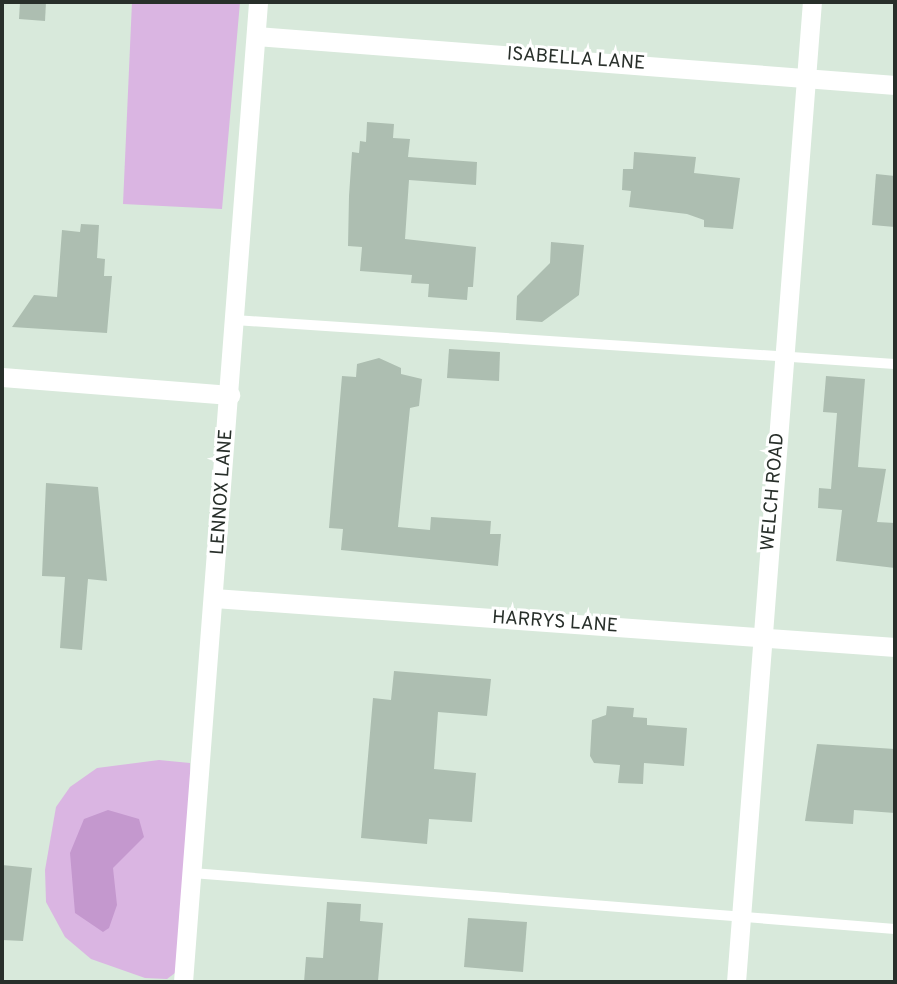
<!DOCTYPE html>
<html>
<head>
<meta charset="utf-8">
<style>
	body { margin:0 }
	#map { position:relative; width:897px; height:984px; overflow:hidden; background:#d8e9db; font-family:Overpass,sans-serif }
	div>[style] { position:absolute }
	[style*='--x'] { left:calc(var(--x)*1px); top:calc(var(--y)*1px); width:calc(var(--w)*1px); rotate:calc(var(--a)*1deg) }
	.green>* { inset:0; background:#dab5e2 }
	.water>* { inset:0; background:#c498ce }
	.building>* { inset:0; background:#adbeb1 }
	.lane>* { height:10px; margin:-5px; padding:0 5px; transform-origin:5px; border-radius:5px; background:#fff }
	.street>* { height:19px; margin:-9.5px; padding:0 9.5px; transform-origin:9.5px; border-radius:9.5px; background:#fff }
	span { translate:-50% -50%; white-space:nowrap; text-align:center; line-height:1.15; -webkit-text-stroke:6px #fff; paint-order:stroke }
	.street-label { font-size:19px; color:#282f2a }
	.frame { position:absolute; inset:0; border:4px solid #282f2a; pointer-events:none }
</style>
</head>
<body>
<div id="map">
	<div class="green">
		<div style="clip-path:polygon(132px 2px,240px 2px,222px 209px,123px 204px)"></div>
		<div style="clip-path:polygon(159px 760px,190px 763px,192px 817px,179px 970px,167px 979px,145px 978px,91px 959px,65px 937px,46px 902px,45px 870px,56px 807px,70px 787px,97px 768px)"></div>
	</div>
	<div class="water">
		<div style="clip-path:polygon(108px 810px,139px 819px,144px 837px,113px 868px,117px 905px,109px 928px,103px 932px,75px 913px,70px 853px,84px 819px)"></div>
	</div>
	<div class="building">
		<div style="clip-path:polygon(20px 2px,46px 2px,45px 21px,19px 19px)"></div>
		<div style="clip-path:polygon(367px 122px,394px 124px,393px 138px,410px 139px,408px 157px,477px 162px,476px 185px,409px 180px,405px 239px,476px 247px,473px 287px,468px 287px,467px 300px,428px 297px,429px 284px,411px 283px,412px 275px,360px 271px,362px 247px,348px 246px,349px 196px,352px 152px,359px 153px,360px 141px,366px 142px)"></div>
		<div style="clip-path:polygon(634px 152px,696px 157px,694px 173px,740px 178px,733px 229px,704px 227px,704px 220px,687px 214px,629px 207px,631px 191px,622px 190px,623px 169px,633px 169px)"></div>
		<div style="clip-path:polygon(876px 174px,895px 176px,895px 227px,872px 225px)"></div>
		<div style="clip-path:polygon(81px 224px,99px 225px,97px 258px,105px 259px,104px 276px,112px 276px,107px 333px,12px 327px,34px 295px,57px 297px,62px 230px,80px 232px)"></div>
		<div style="clip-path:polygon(551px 242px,584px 245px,579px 295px,542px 322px,516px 320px,517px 296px,550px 263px)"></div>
		<div style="clip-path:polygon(449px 349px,500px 352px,499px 381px,447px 378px)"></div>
		<div style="clip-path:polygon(379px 358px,401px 368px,401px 374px,422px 379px,419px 406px,410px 408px,398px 527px,430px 530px,431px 517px,491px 521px,490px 534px,501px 534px,498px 566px,341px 550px,343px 529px,329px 528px,342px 376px,356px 377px,357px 364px)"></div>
		<div style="clip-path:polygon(826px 376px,865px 379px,858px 467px,886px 469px,877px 522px,895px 523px,895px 568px,836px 561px,842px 510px,818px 508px,819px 488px,831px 489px,837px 413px,823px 412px)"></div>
		<div style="clip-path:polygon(46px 483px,98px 487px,107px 581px,88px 579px,82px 650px,60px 648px,65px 577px,42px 576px)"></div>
		<div style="clip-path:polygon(394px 671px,491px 679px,487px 716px,438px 712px,434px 769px,476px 773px,472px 822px,429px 819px,427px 844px,361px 838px,373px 698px,391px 700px)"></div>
		<div style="clip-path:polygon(607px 706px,634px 708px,633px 717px,647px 718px,647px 725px,687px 728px,684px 766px,644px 763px,643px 784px,618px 783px,620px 765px,594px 763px,590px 756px,592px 720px,606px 715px)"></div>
		<div style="clip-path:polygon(817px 744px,895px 749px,895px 813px,854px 810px,853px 824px,805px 821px)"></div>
		<div style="clip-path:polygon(2px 865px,32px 868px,23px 941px,2px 940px)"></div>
		<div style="clip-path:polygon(327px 902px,361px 904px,360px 921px,383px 923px,378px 981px,304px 982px,306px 957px,323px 958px)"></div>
		<div style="clip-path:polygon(468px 918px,527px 922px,523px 972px,464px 967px)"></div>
	</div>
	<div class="lane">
		<div style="--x:235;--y:320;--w:661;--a:3.81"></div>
		<div style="--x:192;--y:873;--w:705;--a:4.55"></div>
	</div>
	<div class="street">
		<div style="--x:256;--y:36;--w:641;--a:4.38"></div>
		<div style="--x:2;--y:377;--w:229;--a:4.5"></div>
		<div style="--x:214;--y:598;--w:683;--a:4.12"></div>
		<div style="--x:183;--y:982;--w:983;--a:-85.62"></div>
		<div style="--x:736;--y:982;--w:983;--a:-85.57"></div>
	</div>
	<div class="street-label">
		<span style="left:576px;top:60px;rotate:4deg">ISABELLA LANE</span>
		<span style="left:223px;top:492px;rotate:-86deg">LENNOX LANE</span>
		<span style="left:774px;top:492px;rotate:-85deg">WELCH ROAD</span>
		<span style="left:555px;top:623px;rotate:4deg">HARRYS LANE</span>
	</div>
	<div class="frame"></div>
</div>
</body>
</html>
